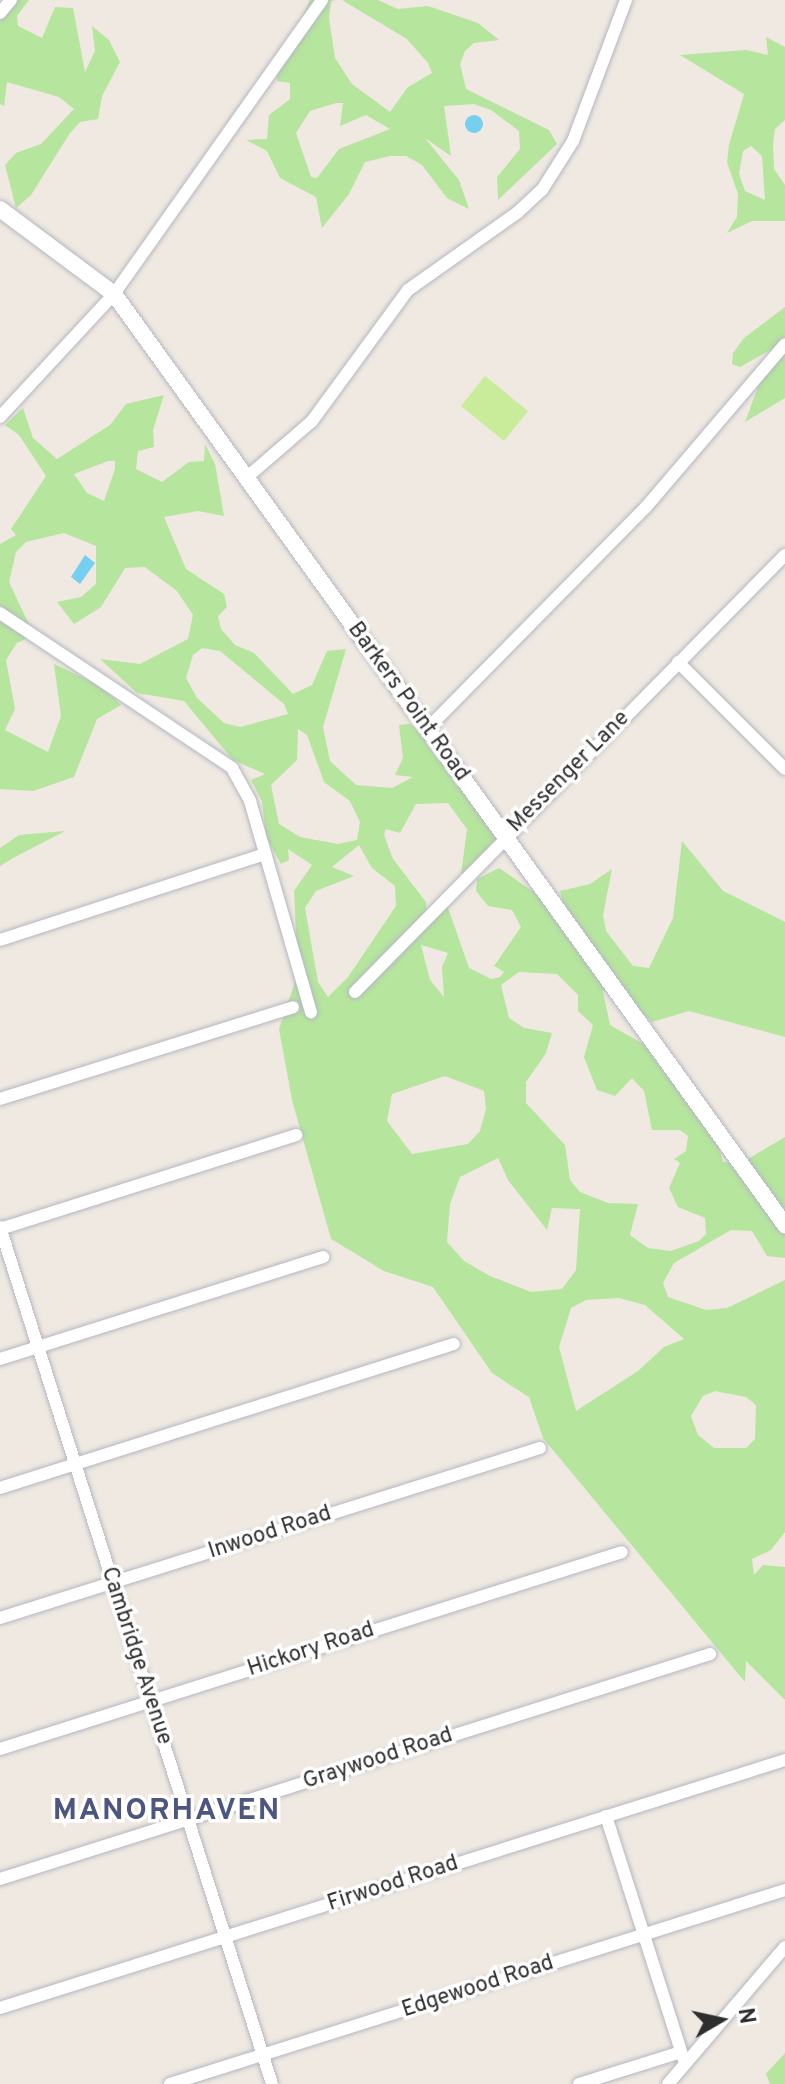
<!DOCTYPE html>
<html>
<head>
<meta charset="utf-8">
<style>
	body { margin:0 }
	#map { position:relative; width:785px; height:2084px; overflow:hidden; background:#efe9e1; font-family:Overpass,sans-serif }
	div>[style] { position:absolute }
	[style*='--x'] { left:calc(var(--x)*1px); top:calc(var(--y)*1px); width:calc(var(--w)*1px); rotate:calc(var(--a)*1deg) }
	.green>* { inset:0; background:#b6e59e }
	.pitch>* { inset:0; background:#c9ec9a }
	.water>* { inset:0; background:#75cff0 }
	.round { border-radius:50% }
	.roads { filter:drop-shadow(0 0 2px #b4b7c1) drop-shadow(0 0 2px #b4b7c1) }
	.minor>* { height:12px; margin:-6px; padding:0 6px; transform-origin:6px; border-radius:6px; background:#fff }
	.tertiary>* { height:16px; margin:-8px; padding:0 8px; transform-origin:8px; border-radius:8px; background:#fff }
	span { translate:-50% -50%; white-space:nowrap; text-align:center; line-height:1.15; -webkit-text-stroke:7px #fff; paint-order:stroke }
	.street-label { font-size:22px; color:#2e2e2e }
	.district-label { font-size:30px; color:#4d5680; font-weight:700; letter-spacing:2px }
	.north { position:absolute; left:681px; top:1980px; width:80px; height:80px; -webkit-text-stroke:6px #fff; paint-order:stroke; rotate:81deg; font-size:22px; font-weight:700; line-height:32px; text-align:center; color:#2e2e2e }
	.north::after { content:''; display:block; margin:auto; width:28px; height:36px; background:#2e2e2e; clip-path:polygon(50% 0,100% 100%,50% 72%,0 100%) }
</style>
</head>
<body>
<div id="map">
	<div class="green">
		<div style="clip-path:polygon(17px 0,29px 0,17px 16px,18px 26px,42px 38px,55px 7px,73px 8px,85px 72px,95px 51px,92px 26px,109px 40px,120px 62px,102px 96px,98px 119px,80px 122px,70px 133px,31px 195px,16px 208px,5px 165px,16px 153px,41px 144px,74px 109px,59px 97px,7px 82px,4px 106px,0 104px,0 18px)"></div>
		<div style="clip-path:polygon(evenodd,310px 0,336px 0,331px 1px,329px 18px,335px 58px,352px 84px,390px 112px,408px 87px,432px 73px,428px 63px,407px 39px,342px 0,378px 0,398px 9px,428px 6px,478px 23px,499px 40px,474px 43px,465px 51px,460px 64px,466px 89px,549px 130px,557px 144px,498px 200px,497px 177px,520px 149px,519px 131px,491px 110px,474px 104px,444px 106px,451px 156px,425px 138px,459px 180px,469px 209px,447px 198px,422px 165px,406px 156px,390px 156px,365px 162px,349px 194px,322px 228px,316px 197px,280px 178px,267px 151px,246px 140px,267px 139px,269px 115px,290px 99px,290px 83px,277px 81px,277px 72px,310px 0,336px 103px,343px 103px,340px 126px,366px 115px,390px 129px,339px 149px,317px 178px,311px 177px,296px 133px,310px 111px,336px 103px)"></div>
		<div style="clip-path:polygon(evenodd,766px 37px,785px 47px,785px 120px,775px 129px,773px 144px,774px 169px,785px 185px,785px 221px,752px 221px,727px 233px,737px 217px,738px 194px,727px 162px,729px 145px,744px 94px,680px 55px,746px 50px,768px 55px,766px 37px,751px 146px,762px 156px,765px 200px,745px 191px,739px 174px,743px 151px,751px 146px)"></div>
		<div style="clip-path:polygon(785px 307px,785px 398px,745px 422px,772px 349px,740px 367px,732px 364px,733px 353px,744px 338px)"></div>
		<div style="clip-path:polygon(evenodd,164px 395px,153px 430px,154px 447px,138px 451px,136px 469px,162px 482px,189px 462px,204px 461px,205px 444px,215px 464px,224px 516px,198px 511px,164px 517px,186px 569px,224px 594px,227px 607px,218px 616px,221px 629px,235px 645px,254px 653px,293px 694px,312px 685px,327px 651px,346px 649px,323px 727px,330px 761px,356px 785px,392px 788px,413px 777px,395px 775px,403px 758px,399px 725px,410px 724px,434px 742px,441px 762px,485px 806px,500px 812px,485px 825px,506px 836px,461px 874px,467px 829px,448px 803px,416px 804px,400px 833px,386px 829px,384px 835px,393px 859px,426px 902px,428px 926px,447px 905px,469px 968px,491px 979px,500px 977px,504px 972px,494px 966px,521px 927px,512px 910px,488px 906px,476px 891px,477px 879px,499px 868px,566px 914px,560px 891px,590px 884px,612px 869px,603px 915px,606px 931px,633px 966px,649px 968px,673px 918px,682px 841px,723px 891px,785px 922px,785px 1037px,689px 1011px,652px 1022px,618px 990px,603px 991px,610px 1025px,652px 1049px,717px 1140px,723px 1162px,741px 1163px,785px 1137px,785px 1258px,767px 1256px,752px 1231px,731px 1230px,674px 1263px,663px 1283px,668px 1297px,706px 1310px,727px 1308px,785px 1280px,785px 1532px,771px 1550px,752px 1559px,754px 1575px,763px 1565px,785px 1567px,785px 1700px,746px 1661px,745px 1682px,543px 1438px,529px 1397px,492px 1373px,433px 1287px,384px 1271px,331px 1239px,292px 1100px,279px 1029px,298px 973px,294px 891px,312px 865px,288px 849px,289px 860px,281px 864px,266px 837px,262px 801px,251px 780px,265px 774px,233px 760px,184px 701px,137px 693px,100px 659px,140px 664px,188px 639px,193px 615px,177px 591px,145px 567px,125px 568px,101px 607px,74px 624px,57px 602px,81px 597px,96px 584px,96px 546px,64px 533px,26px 542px,16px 552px,9px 582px,34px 635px,17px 643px,6px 660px,15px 709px,5px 730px,48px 752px,61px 716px,54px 664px,101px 686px,121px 705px,97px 719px,74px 777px,33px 791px,0 789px,0 544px,16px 535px,11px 529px,46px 476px,19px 435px,5px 425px,23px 408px,33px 438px,57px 459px,110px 425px,126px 404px,164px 395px,108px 461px,115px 461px,115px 469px,104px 501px,87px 493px,74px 474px,108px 461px,164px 395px,202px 648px,220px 651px,284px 704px,288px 714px,240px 727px,224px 723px,197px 698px,186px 678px,193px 655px,202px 648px,164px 395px,298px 729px,307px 735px,324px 782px,350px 801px,360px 822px,357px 840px,338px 844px,300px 837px,279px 824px,271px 785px,297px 760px,298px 729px,164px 395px,359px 845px,372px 868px,395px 886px,396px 906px,348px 977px,328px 997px,318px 982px,305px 908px,316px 891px,354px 876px,332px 867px,359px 845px,164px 395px,421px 945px,448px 953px,442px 967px,444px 997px,430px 980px,421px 945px,164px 395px,519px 972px,557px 974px,578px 995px,578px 1011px,593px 1025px,584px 1057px,597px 1090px,615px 1096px,632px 1078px,644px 1091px,652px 1130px,680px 1130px,688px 1136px,686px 1151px,674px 1159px,680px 1163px,669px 1188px,678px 1207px,705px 1218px,706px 1234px,699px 1241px,671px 1251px,648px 1248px,630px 1235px,638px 1204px,608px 1203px,580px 1192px,570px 1180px,565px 1145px,526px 1103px,526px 1082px,546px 1053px,552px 1033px,524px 1028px,509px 1018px,501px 985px,519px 972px,164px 395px,445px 1076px,484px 1091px,486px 1109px,480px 1131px,468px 1144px,412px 1154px,387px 1121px,392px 1094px,445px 1076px,164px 395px,498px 1158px,508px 1180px,547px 1230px,552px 1208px,580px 1209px,576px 1270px,562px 1289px,531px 1292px,490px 1276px,464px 1261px,447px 1242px,450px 1204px,460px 1177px,498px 1158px,164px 395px,619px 1298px,645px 1305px,684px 1339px,664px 1347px,638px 1371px,576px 1411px,559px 1347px,571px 1308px,586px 1300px,619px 1298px,164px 395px,715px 1391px,746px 1397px,756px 1405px,755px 1439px,746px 1448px,714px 1448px,698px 1435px,691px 1416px,703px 1396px,715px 1391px)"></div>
		<div style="clip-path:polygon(65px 831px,15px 857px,0 866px,0 848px,19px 835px)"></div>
		<div style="clip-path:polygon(785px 2053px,785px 2084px,770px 2084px,766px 2074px)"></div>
	</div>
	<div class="pitch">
		<div style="clip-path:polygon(485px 376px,528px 411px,504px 441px,461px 406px)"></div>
	</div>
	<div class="water">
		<div class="round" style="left:465px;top:115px;width:18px;height:18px"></div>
		<div style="clip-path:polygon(85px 555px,95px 563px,80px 584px,71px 577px)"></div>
	</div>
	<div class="roads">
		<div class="minor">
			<div style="--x:0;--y:13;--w:17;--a:-50"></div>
			<div style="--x:0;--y:417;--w:168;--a:-47.2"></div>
			<div style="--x:114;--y:294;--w:360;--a:-54.7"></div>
			<div style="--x:246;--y:478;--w:87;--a:-40.8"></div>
			<div style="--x:312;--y:421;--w:162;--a:-53.8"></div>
			<div style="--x:408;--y:290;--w:135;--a:-35.3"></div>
			<div style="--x:518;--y:212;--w:33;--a:-43"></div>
			<div style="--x:542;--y:190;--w:58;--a:-57.7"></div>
			<div style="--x:573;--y:141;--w:151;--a:-69.4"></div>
			<div style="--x:0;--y:613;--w:279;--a:33.7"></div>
			<div style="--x:232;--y:768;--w:38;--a:61"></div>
			<div style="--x:250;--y:801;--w:220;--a:73.9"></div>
			<div style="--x:678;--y:662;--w:151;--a:45"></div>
			<div style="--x:427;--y:729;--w:312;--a:-45.4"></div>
			<div style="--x:646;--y:507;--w:214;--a:-49.5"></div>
			<div style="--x:0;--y:940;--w:279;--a:-18"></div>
			<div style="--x:355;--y:992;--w:613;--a:-45.46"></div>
			<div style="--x:0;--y:1099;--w:307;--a:-17.4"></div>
			<div style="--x:0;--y:1227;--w:899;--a:72.39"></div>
			<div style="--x:0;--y:1229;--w:311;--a:-17.6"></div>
			<div style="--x:0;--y:1359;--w:339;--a:-17.5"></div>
			<div style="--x:0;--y:1488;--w:476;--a:-17.6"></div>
			<div style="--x:0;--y:1618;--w:566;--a:-17.47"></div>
			<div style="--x:0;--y:1749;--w:652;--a:-17.57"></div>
			<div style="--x:606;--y:1816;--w:260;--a:72.3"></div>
			<div style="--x:0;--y:1879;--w:745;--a:-17.58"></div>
			<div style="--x:0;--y:2008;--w:823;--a:-17.53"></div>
			<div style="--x:170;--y:2084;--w:645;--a:-17.51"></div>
			<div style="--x:579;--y:2084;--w:107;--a:-17.4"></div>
			<div style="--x:668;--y:2084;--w:180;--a:-49.5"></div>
		</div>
		<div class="tertiary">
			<div style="--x:0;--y:209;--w:142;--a:36.7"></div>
			<div style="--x:114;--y:294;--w:1148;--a:54.22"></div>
		</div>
	</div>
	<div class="street-label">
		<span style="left:408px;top:702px;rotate:54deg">Barkers Point Road</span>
		<span style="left:569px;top:772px;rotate:-45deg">Messenger Lane</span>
		<span style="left:270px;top:1533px;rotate:-18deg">Inwood Road</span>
		<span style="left:311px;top:1650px;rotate:-18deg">Hickory Road</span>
		<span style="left:136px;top:1656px;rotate:72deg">Cambridge Avenue</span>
		<span style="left:378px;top:1759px;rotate:-18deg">Graywood Road</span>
		<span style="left:393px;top:1884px;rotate:-18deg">Firwood Road</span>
		<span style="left:478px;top:1987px;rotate:-18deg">Edgewood Road</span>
	</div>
	<div class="district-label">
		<span style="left:167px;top:1812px">MANORHAVEN</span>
	</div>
	<div class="north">N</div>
</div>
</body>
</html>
